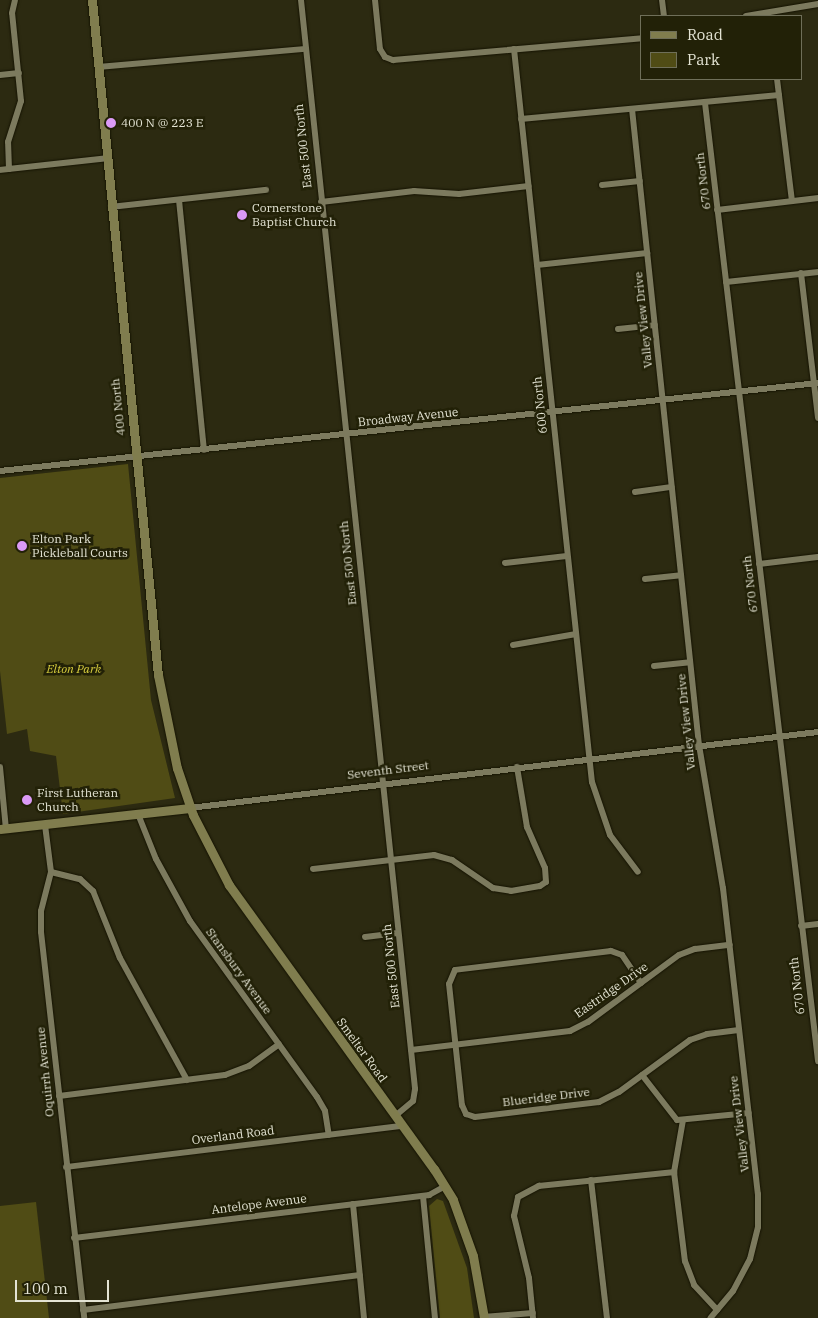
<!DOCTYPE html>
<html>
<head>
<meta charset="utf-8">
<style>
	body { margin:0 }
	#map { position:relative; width:818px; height:1318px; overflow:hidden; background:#2c2a11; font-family:"IBM Plex Serif",serif }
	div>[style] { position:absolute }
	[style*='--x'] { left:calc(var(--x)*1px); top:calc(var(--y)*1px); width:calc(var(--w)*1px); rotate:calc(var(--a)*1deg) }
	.green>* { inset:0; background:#504c15 }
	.roads { filter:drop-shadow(0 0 1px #151300) drop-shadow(0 0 1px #151300) }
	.street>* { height:6px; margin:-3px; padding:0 3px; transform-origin:3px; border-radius:3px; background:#7c7a5e }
	.secondary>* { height:9px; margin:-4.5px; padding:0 4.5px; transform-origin:4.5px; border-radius:4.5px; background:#807d4e }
	.dots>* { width:14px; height:14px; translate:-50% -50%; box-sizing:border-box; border:2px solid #222107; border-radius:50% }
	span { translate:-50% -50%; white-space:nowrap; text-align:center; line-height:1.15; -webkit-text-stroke:5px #222107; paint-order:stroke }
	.poi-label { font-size:12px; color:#e3e3d3 }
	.left { translate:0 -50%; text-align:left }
	.street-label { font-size:12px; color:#e3e3d3 }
	.park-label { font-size:12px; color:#d7cd3e; font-style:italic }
	.legend { position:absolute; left:640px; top:15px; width:162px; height:65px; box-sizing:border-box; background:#222107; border:1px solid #6f6f59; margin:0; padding:6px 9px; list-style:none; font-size:15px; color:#e3e3d3 }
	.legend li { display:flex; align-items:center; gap:10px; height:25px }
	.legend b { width:25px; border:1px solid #6f6f59 }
	.scale { position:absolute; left:15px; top:1280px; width:94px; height:22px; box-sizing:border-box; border:2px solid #e3e3d3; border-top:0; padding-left:6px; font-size:15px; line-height:18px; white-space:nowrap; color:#e3e3d3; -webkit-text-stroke:4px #222107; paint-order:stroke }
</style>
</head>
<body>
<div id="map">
	<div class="green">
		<div style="clip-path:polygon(128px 464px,151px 700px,175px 798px,63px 814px,56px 756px,30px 751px,27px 729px,7px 734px,0 671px,0 478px)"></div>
		<div style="clip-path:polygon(437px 1199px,443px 1201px,467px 1268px,474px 1318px,440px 1318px,429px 1206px)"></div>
		<div style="clip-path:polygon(36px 1202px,49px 1318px,0 1318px,0 1206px)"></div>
	</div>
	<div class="roads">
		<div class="street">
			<div style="--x:301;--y:0;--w:1095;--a:84.02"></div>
			<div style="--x:415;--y:1089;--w:12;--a:99"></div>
			<div style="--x:413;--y:1101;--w:23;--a:140"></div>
			<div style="--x:375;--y:0;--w:49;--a:84.2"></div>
			<div style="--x:380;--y:49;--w:9;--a:58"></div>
			<div style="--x:385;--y:57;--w:9;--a:21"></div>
			<div style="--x:393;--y:60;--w:250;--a:-5"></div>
			<div style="--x:662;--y:0;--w:16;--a:83"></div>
			<div style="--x:746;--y:16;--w:73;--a:-9.5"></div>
			<div style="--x:514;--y:49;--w:737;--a:83.93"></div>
			<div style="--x:592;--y:782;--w:56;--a:71.2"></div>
			<div style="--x:610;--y:835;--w:46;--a:52.9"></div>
			<div style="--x:98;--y:67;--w:208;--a:-5"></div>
			<div style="--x:0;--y:75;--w:19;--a:-6"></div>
			<div style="--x:777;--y:79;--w:123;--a:83"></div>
			<div style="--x:705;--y:103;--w:965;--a:83.27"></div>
			<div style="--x:632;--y:109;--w:640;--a:83.99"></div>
			<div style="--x:699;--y:745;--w:145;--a:80.5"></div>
			<div style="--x:723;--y:888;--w:308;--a:83.5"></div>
			<div style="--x:758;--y:1194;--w:33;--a:90"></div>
			<div style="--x:758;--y:1227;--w:33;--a:104"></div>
			<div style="--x:750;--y:1259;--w:36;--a:118"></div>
			<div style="--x:733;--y:1291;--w:35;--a:130"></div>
			<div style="--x:521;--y:119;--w:259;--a:-5.3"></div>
			<div style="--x:9;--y:169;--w:27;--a:-92"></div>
			<div style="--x:8;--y:142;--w:43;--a:-72.4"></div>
			<div style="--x:21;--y:101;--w:88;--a:-95.8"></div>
			<div style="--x:12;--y:13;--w:13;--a:-77"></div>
			<div style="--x:0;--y:170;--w:109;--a:-6.3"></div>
			<div style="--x:602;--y:185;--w:38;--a:-6"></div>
			<div style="--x:179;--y:200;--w:251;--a:84.3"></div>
			<div style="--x:321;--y:202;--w:94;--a:-6.7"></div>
			<div style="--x:414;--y:191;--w:45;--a:3.8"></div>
			<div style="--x:459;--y:194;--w:70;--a:-6.5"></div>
			<div style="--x:111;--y:207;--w:156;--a:-6.3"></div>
			<div style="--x:717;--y:210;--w:102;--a:-6.8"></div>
			<div style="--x:537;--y:265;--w:111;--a:-6.2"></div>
			<div style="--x:801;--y:273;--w:146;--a:83.3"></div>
			<div style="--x:726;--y:282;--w:93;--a:-6.2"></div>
			<div style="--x:618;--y:329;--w:37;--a:-6"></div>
			<div style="--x:0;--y:471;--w:823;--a:-6.14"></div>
			<div style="--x:635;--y:492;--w:37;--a:-8"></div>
			<div style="--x:505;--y:563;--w:62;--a:-6.4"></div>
			<div style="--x:759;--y:564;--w:59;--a:-6.8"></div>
			<div style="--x:645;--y:579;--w:36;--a:-6"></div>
			<div style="--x:513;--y:645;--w:64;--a:-9.9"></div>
			<div style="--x:654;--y:666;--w:36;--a:-6"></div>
			<div style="--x:0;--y:767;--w:62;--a:84.5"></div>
			<div style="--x:190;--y:808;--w:633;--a:-6.9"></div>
			<div style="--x:138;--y:814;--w:48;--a:68.2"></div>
			<div style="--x:156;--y:859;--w:71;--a:61.3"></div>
			<div style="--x:190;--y:921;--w:217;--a:54.2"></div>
			<div style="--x:317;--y:1097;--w:16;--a:60"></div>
			<div style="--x:325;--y:1111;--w:24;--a:81"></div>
			<div style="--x:45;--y:825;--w:47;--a:82.7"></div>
			<div style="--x:51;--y:872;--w:40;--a:104.4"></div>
			<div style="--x:41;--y:911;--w:21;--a:90"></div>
			<div style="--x:41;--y:932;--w:388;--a:83.6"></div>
			<div style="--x:313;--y:869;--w:122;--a:-6.6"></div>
			<div style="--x:434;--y:855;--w:19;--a:16"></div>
			<div style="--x:452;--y:860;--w:50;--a:34.3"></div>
			<div style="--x:493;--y:888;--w:18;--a:9"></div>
			<div style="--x:511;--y:891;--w:29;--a:-10"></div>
			<div style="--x:540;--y:886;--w:7;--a:-34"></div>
			<div style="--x:546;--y:882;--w:14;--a:-94"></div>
			<div style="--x:545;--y:868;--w:45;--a:-113.7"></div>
			<div style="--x:527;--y:827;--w:61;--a:-99.5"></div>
			<div style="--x:51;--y:872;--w:30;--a:14"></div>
			<div style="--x:80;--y:879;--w:18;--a:43"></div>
			<div style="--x:93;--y:891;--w:72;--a:68.1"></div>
			<div style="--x:120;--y:958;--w:139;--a:61.2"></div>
			<div style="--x:801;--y:926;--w:17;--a:-7"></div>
			<div style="--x:365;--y:937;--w:33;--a:-7"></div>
			<div style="--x:641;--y:983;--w:34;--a:-124"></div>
			<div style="--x:622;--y:955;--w:12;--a:-160"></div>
			<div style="--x:611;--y:951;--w:157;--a:173.1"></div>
			<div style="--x:455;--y:970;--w:15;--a:113"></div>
			<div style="--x:449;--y:984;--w:122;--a:83.9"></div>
			<div style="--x:462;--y:1105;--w:10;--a:66"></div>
			<div style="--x:466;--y:1114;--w:9;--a:18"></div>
			<div style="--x:475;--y:1117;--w:125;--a:-6.9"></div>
			<div style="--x:599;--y:1102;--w:22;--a:-27"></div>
			<div style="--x:619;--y:1092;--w:88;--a:-36.2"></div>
			<div style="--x:690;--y:1040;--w:18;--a:-19"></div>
			<div style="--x:707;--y:1034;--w:32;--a:-7"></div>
			<div style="--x:411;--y:1050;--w:160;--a:-6.8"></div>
			<div style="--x:570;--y:1031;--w:20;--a:-27"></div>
			<div style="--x:588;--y:1022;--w:113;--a:-36.4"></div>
			<div style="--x:679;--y:955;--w:17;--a:-21"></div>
			<div style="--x:695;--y:949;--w:35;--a:-7"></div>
			<div style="--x:642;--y:1075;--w:57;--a:52.1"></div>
			<div style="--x:677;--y:1120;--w:72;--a:-5.6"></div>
			<div style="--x:59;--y:1096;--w:167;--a:-7.2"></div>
			<div style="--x:225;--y:1075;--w:26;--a:-21"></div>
			<div style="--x:249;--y:1066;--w:37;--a:-36"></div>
			<div style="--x:683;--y:1120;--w:53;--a:99.8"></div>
			<div style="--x:674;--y:1172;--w:90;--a:83"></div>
			<div style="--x:685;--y:1261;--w:26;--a:69"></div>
			<div style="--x:694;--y:1285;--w:34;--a:47"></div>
			<div style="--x:66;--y:1167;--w:338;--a:-7"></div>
			<div style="--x:591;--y:1180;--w:139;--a:83.4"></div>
			<div style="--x:423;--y:1196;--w:123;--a:84.4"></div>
			<div style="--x:353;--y:1204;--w:115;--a:84.5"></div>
			<div style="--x:74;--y:1238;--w:358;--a:-6.9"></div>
			<div style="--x:429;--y:1195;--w:18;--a:-29"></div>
			<div style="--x:83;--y:1310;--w:279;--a:-7.2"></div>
			<div style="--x:483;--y:1317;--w:50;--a:-4.6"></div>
			<div style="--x:533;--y:1318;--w:40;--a:-95.7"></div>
			<div style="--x:529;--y:1278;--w:64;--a:-103.6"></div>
			<div style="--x:514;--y:1216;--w:19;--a:-78"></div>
			<div style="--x:518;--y:1197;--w:24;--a:-28"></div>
			<div style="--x:539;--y:1186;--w:136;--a:-5.9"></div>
		</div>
		<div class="secondary">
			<div style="--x:92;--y:0;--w:678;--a:84.42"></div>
			<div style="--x:158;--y:675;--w:95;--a:78.5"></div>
			<div style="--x:177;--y:768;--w:50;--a:71.2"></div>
			<div style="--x:193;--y:815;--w:79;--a:62.8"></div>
			<div style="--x:229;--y:885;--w:350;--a:54.2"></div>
			<div style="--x:434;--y:1169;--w:36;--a:58"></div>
			<div style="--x:453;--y:1200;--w:59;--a:70.3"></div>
			<div style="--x:473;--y:1256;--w:63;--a:79.9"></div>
			<div style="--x:0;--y:829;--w:191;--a:-6.3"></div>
		</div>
	</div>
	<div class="dots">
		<div style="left:111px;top:123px;background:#db9af6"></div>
		<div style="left:242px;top:215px;background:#db9af6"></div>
		<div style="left:22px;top:546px;background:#db9af6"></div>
		<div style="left:27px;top:800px;background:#db9af6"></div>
	</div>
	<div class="poi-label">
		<span class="left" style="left:121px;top:123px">400 N @ 223 E</span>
		<span class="left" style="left:252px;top:215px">Cornerstone<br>Baptist Church</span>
		<span class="left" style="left:32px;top:546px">Elton Park<br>Pickleball Courts</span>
		<span class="left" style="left:37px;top:800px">First Lutheran<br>Church</span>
	</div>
	<div class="street-label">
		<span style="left:303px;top:146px;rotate:-96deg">East 500 North</span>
		<span style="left:703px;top:181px;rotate:-97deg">670 North</span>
		<span style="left:643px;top:320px;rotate:-96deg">Valley View Drive</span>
		<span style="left:540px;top:405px;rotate:-96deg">600 North</span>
		<span style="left:118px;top:407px;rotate:-96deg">400 North</span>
		<span style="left:408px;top:417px;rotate:-6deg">Broadway Avenue</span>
		<span style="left:348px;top:563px;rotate:-96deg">East 500 North</span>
		<span style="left:750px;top:584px;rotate:-97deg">670 North</span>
		<span style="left:686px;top:722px;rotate:-96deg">Valley View Drive</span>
		<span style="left:388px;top:770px;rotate:-7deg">Seventh Street</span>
		<span style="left:391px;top:966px;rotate:-96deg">East 500 North</span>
		<span style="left:239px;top:971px;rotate:54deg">Stansbury Avenue</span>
		<span style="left:797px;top:986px;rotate:-97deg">670 North</span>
		<span style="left:611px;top:990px;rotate:-35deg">Eastridge Drive</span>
		<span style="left:362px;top:1050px;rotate:54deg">Smelter Road</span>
		<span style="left:45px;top:1072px;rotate:-96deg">Oquirrh Avenue</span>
		<span style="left:546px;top:1097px;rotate:-7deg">Blueridge Drive</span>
		<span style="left:739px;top:1124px;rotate:-97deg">Valley View Drive</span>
		<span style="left:233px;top:1135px;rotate:-7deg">Overland Road</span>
		<span style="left:259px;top:1204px;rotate:-7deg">Antelope Avenue</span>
	</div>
	<div class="park-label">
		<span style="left:74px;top:669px">Elton Park</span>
	</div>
	<ul class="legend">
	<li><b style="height:6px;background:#807d4e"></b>Road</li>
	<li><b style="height:14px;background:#504c15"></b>Park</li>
	</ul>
	<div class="scale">100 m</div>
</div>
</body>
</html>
